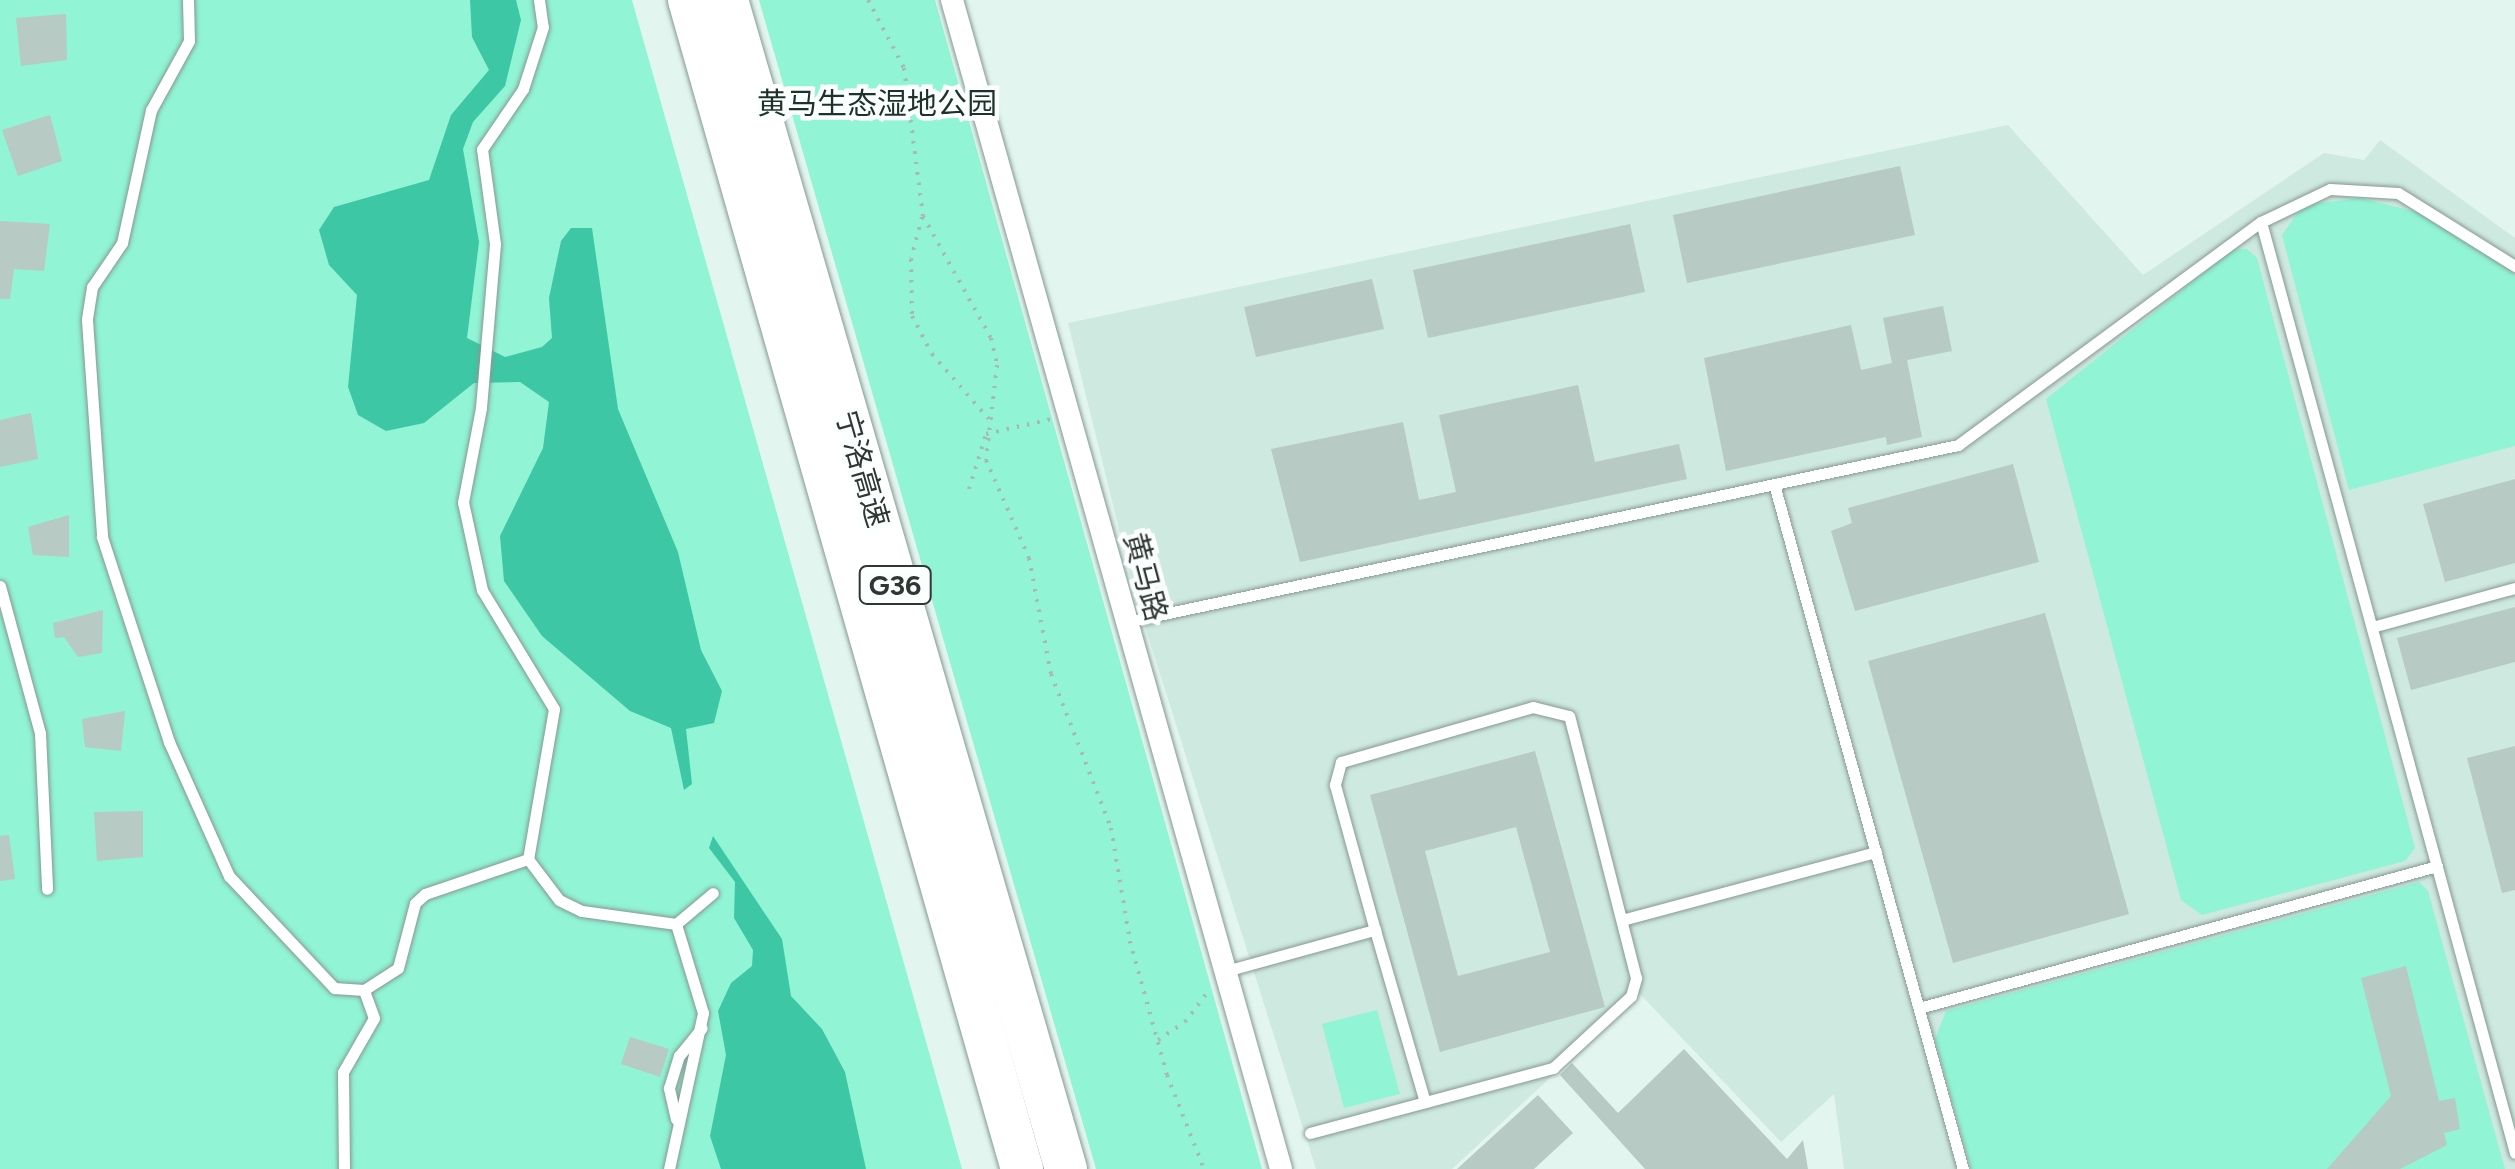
<!DOCTYPE html>
<html>
<head>
<meta charset="utf-8">
<style>
	body { margin:0 }
	#map { position:relative; width:2515px; height:1169px; overflow:hidden; background:#e2f6ef; font-family:Figtree,"Noto Sans SC",sans-serif }
	div>[style] { position:absolute }
	[style*='--x'] { left:calc(var(--x)*1px); top:calc(var(--y)*1px); width:calc(var(--w)*1px); rotate:calc(var(--a)*1deg) }
	.built>* { inset:0; background:#cee9df }
	.green>* { inset:0; background:#90f4d5 }
	.water>* { inset:0; background:#3dc7a4 }
	.building>* { inset:0; background:#b7cac3 }
	.path>* { height:4px; margin-top:-2px; transform-origin:0; background:repeating-linear-gradient(90deg,#a8b8b2 0 2.5px,transparent 0 10.5px) }
	.roads { filter:drop-shadow(0 0 2px #869892) drop-shadow(0 0 2px #869892) }
	.service>* { height:11px; margin:-5.5px; padding:0 5.5px; transform-origin:5.5px; border-radius:5.5px; background:#fff }
	.minor>* { height:22px; margin:-11px; padding:0 11px; transform-origin:11px; border-radius:11px; background:#fff }
	.motorway>* { height:42px; margin:-21px; padding:0 21px; transform-origin:21px; border-radius:21px; background:#fff }
	span { translate:-50% -50%; white-space:nowrap; text-align:center; line-height:1.15; -webkit-text-stroke:9px #fbfffd; paint-order:stroke }
	.shield-label span { padding:2px 8px; background:#fbfffd; border:2px solid; border-radius:8px; -webkit-text-stroke-width:0 }
	.shield-label { font-size:28px; color:#2f3633; font-weight:700 }
	.park-label { font-size:30px; color:#1c322b }
	.street-label { font-size:30px; color:#2f3633 }
</style>
</head>
<body>
<div id="map">
	<div class="built">
		<div style="clip-path:polygon(2008px 125px,2143px 275px,2324px 153px,2364px 160px,2380px 140px,2515px 238px,2515px 1169px,1844px 1169px,1834px 1094px,1781px 1142px,1640px 994px,1452px 1169px,1316px 1169px,1136px 598px,1068px 323px)"></div>
	</div>
	<div class="green">
		<div style="clip-path:polygon(0 0,632px 0,962px 1169px,0 1169px)"></div>
		<div style="clip-path:polygon(759px 0,935px 0,1262px 1169px,1096px 1169px)"></div>
		<div style="clip-path:polygon(2360px 198px,2425px 214px,2515px 274px,2515px 446px,2349px 490px,2282px 235px,2303px 205px)"></div>
		<div style="clip-path:polygon(2247px 249px,2257px 258px,2415px 848px,2405px 861px,2202px 915px,2181px 900px,2046px 399px,2232px 250px)"></div>
		<div style="clip-path:polygon(2419px 882px,2428px 891px,2505px 1169px,1971px 1169px,1935px 1039px,1946px 1011px)"></div>
		<div style="clip-path:polygon(1377px 1010px,1400px 1094px,1344px 1108px,1322px 1024px)"></div>
	</div>
	<div class="water">
		<div style="clip-path:polygon(470px 0,516px 0,521px 20px,505px 86px,473px 122px,463px 149px,479px 242px,467px 338px,505px 357px,542px 347px,552px 338px,549px 298px,561px 241px,571px 228px,592px 228px,618px 409px,678px 552px,701px 650px,722px 691px,714px 723px,686px 729px,692px 784px,684px 790px,671px 728px,630px 711px,542px 636px,504px 581px,500px 536px,543px 448px,549px 402px,520px 382px,474px 383px,424px 423px,386px 431px,358px 415px,348px 387px,357px 295px,329px 265px,319px 230px,334px 207px,429px 180px,451px 115px,489px 70px,472px 37px)"></div>
		<div style="clip-path:polygon(713px 836px,782px 939px,791px 996px,822px 1029px,845px 1072px,866px 1169px,721px 1169px,710px 1136px,726px 1055px,718px 1011px,731px 983px,752px 966px,753px 950px,734px 918px,735px 882px,709px 848px)"></div>
	</div>
	<div class="building">
		<div style="clip-path:polygon(66px 14px,67px 60px,21px 66px,16px 18px)"></div>
		<div style="clip-path:polygon(50px 115px,62px 161px,18px 176px,2px 130px)"></div>
		<div style="clip-path:polygon(1900px 166px,1915px 235px,1687px 283px,1673px 215px)"></div>
		<div style="clip-path:polygon(0 221px,50px 224px,44px 271px,14px 269px,10px 299px,0 299px)"></div>
		<div style="clip-path:polygon(1630px 224px,1645px 292px,1428px 338px,1413px 270px)"></div>
		<div style="clip-path:polygon(1372px 279px,1384px 329px,1256px 357px,1244px 307px)"></div>
		<div style="clip-path:polygon(1943px 306px,1952px 351px,1907px 360px,1922px 437px,1887px 445px,1886px 437px,1726px 471px,1704px 358px,1851px 325px,1861px 370px,1892px 363px,1883px 318px)"></div>
		<div style="clip-path:polygon(1578px 385px,1595px 462px,1679px 444px,1687px 479px,1300px 562px,1271px 449px,1403px 422px,1419px 500px,1456px 492px,1439px 415px)"></div>
		<div style="clip-path:polygon(31px 413px,38px 459px,0 467px,0 420px)"></div>
		<div style="clip-path:polygon(2013px 464px,2039px 562px,1855px 611px,1831px 531px,1852px 523px,1848px 508px)"></div>
		<div style="clip-path:polygon(2515px 479px,2515px 563px,2445px 582px,2423px 504px)"></div>
		<div style="clip-path:polygon(69px 515px,69px 557px,33px 555px,28px 527px)"></div>
		<div style="clip-path:polygon(2515px 607px,2515px 662px,2411px 690px,2397px 638px)"></div>
		<div style="clip-path:polygon(103px 610px,102px 653px,78px 657px,64px 637px,55px 638px,53px 623px)"></div>
		<div style="clip-path:polygon(2045px 613px,2129px 914px,1953px 963px,1868px 661px)"></div>
		<div style="clip-path:polygon(125px 711px,121px 751px,85px 747px,82px 719px)"></div>
		<div style="clip-path:polygon(2515px 746px,2515px 890px,2502px 893px,2467px 758px)"></div>
		<div style="clip-path:polygon(evenodd,1535px 751px,1605px 1007px,1440px 1052px,1370px 795px,1535px 751px,1516px 827px,1550px 952px,1458px 976px,1425px 851px,1516px 827px)"></div>
		<div style="clip-path:polygon(143px 811px,143px 857px,97px 861px,94px 812px)"></div>
		<div style="clip-path:polygon(9px 835px,15px 879px,0 881px,0 836px)"></div>
		<div style="clip-path:polygon(2406px 966px,2439px 1101px,2455px 1098px,2460px 1129px,2444px 1133px,2447px 1145px,2400px 1169px,2327px 1169px,2391px 1096px,2361px 978px)"></div>
		<div style="clip-path:polygon(630px 1037px,669px 1049px,660px 1077px,621px 1064px)"></div>
		<div style="clip-path:polygon(1684px 1049px,1787px 1159px,1803px 1140px,1808px 1169px,1645px 1169px,1560px 1075px,1572px 1063px,1618px 1113px)"></div>
		<div style="clip-path:polygon(1538px 1095px,1573px 1133px,1534px 1169px,1457px 1169px)"></div>
	</div>
	<div class="path">
		<div style="--x:868;--y:0;--w:77;--a:62.1"></div>
		<div style="--x:904;--y:68;--w:149;--a:82.7"></div>
		<div style="--x:923;--y:216;--w:140;--a:60.9"></div>
		<div style="--x:991;--y:338;--w:28;--a:77"></div>
		<div style="--x:997;--y:365;--w:96;--a:96.6"></div>
		<div style="--x:986;--y:460;--w:107;--a:66.3"></div>
		<div style="--x:1029;--y:558;--w:118;--a:79.3"></div>
		<div style="--x:1051;--y:674;--w:165;--a:68.7"></div>
		<div style="--x:1111;--y:828;--w:115;--a:80.5"></div>
		<div style="--x:1130;--y:941;--w:139;--a:74.6"></div>
		<div style="--x:1167;--y:1075;--w:101;--a:68.5"></div>
		<div style="--x:922;--y:217;--w:43;--a:104.7"></div>
		<div style="--x:911;--y:259;--w:57;--a:89"></div>
		<div style="--x:912;--y:316;--w:43;--a:62.2"></div>
		<div style="--x:932;--y:354;--w:86;--a:48.8"></div>
		<div style="--x:969;--y:489;--w:58;--a:-72.8"></div>
		<div style="--x:986;--y:434;--w:67;--a:-13"></div>
		<div style="--x:1158;--y:1040;--w:32;--a:-34"></div>
		<div style="--x:1185;--y:1022;--w:41;--a:-52.9"></div>
	</div>
	<div class="roads">
		<div class="service">
			<div style="--x:188;--y:0;--w:41;--a:88.6"></div>
			<div style="--x:189;--y:41;--w:79;--a:118.8"></div>
			<div style="--x:151;--y:110;--w:136;--a:102.3"></div>
			<div style="--x:122;--y:243;--w:53;--a:124.3"></div>
			<div style="--x:92;--y:287;--w:33;--a:99"></div>
			<div style="--x:87;--y:320;--w:218;--a:86"></div>
			<div style="--x:102;--y:537;--w:216;--a:71.9"></div>
			<div style="--x:169;--y:742;--w:147;--a:65.9"></div>
			<div style="--x:229;--y:876;--w:154;--a:46.8"></div>
			<div style="--x:334;--y:988;--w:30;--a:4"></div>
			<div style="--x:364;--y:990;--w:40;--a:-32.9"></div>
			<div style="--x:398;--y:968;--w:67;--a:-75.3"></div>
			<div style="--x:415;--y:903;--w:13;--a:-42"></div>
			<div style="--x:425;--y:894;--w:109;--a:-18.8"></div>
			<div style="--x:539;--y:0;--w:27;--a:82"></div>
			<div style="--x:543;--y:27;--w:65;--a:107.9"></div>
			<div style="--x:523;--y:89;--w:73;--a:124.3"></div>
			<div style="--x:482;--y:149;--w:96;--a:82.2"></div>
			<div style="--x:495;--y:244;--w:165;--a:94.9"></div>
			<div style="--x:481;--y:408;--w:96;--a:100.8"></div>
			<div style="--x:463;--y:502;--w:90;--a:77.8"></div>
			<div style="--x:482;--y:590;--w:139;--a:58.8"></div>
			<div style="--x:554;--y:709;--w:152;--a:99.8"></div>
			<div style="--x:528;--y:859;--w:51;--a:52.9"></div>
			<div style="--x:559;--y:900;--w:25;--a:26"></div>
			<div style="--x:582;--y:911;--w:95;--a:7.9"></div>
			<div style="--x:676;--y:924;--w:48;--a:-40"></div>
			<div style="--x:2261;--y:222;--w:965;--a:74.74"></div>
			<div style="--x:1774;--y:484;--w:711;--a:74.58"></div>
			<div style="--x:0;--y:586;--w:152;--a:74.8"></div>
			<div style="--x:40;--y:733;--w:156;--a:87.4"></div>
			<div style="--x:1126;--y:622;--w:851;--a:-12.01"></div>
			<div style="--x:1958;--y:445;--w:376;--a:-36.4"></div>
			<div style="--x:2261;--y:222;--w:76;--a:-25.6"></div>
			<div style="--x:2330;--y:189;--w:68;--a:3.4"></div>
			<div style="--x:2398;--y:193;--w:138;--a:32"></div>
			<div style="--x:2372;--y:627;--w:148;--a:-15.3"></div>
			<div style="--x:1622;--y:920;--w:263;--a:-15"></div>
			<div style="--x:1222;--y:972;--w:159;--a:-15.4"></div>
			<div style="--x:1375;--y:930;--w:179;--a:73.8"></div>
			<div style="--x:1919;--y:1008;--w:537;--a:-15.33"></div>
			<div style="--x:676;--y:1119;--w:32;--a:-103"></div>
			<div style="--x:669;--y:1088;--w:34;--a:-73"></div>
			<div style="--x:679;--y:1056;--w:36;--a:-51"></div>
			<div style="--x:1310;--y:1133;--w:252;--a:-15"></div>
			<div style="--x:1553;--y:1068;--w:106;--a:-42.7"></div>
			<div style="--x:1631;--y:996;--w:19;--a:-74"></div>
			<div style="--x:1636;--y:978;--w:270;--a:-104.3"></div>
			<div style="--x:1569;--y:716;--w:37;--a:-166"></div>
			<div style="--x:1533;--y:707;--w:200;--a:164"></div>
			<div style="--x:1341;--y:762;--w:24;--a:105"></div>
			<div style="--x:1335;--y:785;--w:150;--a:74.6"></div>
			<div style="--x:344;--y:1169;--w:97;--a:-90.6"></div>
			<div style="--x:343;--y:1072;--w:62;--a:-60.1"></div>
			<div style="--x:374;--y:1018;--w:30;--a:-110"></div>
			<div style="--x:669;--y:1169;--w:160;--a:-77.7"></div>
			<div style="--x:703;--y:1013;--w:93;--a:-106.9"></div>
		</div>
		<div class="minor">
			<div style="--x:952;--y:0;--w:1214;--a:74.28"></div>
		</div>
		<div class="motorway">
			<div style="--x:689;--y:0;--w:1216;--a:74.1"></div>
			<div style="--x:727;--y:0;--w:1217;--a:73.83"></div>
		</div>
	</div>
	<div class="shield-label">
		<span style="left:895px;top:585px">G36</span>
	</div>
	<div class="park-label">
		<span style="left:877px;top:104px">黄马生态湿地公园</span>
	</div>
	<div class="street-label">
		<span style="left:862px;top:469px;rotate:74deg">宁洛高速</span>
		<span style="left:1145px;top:577px;rotate:75deg">黄马路</span>
	</div>
</div>
</body>
</html>
